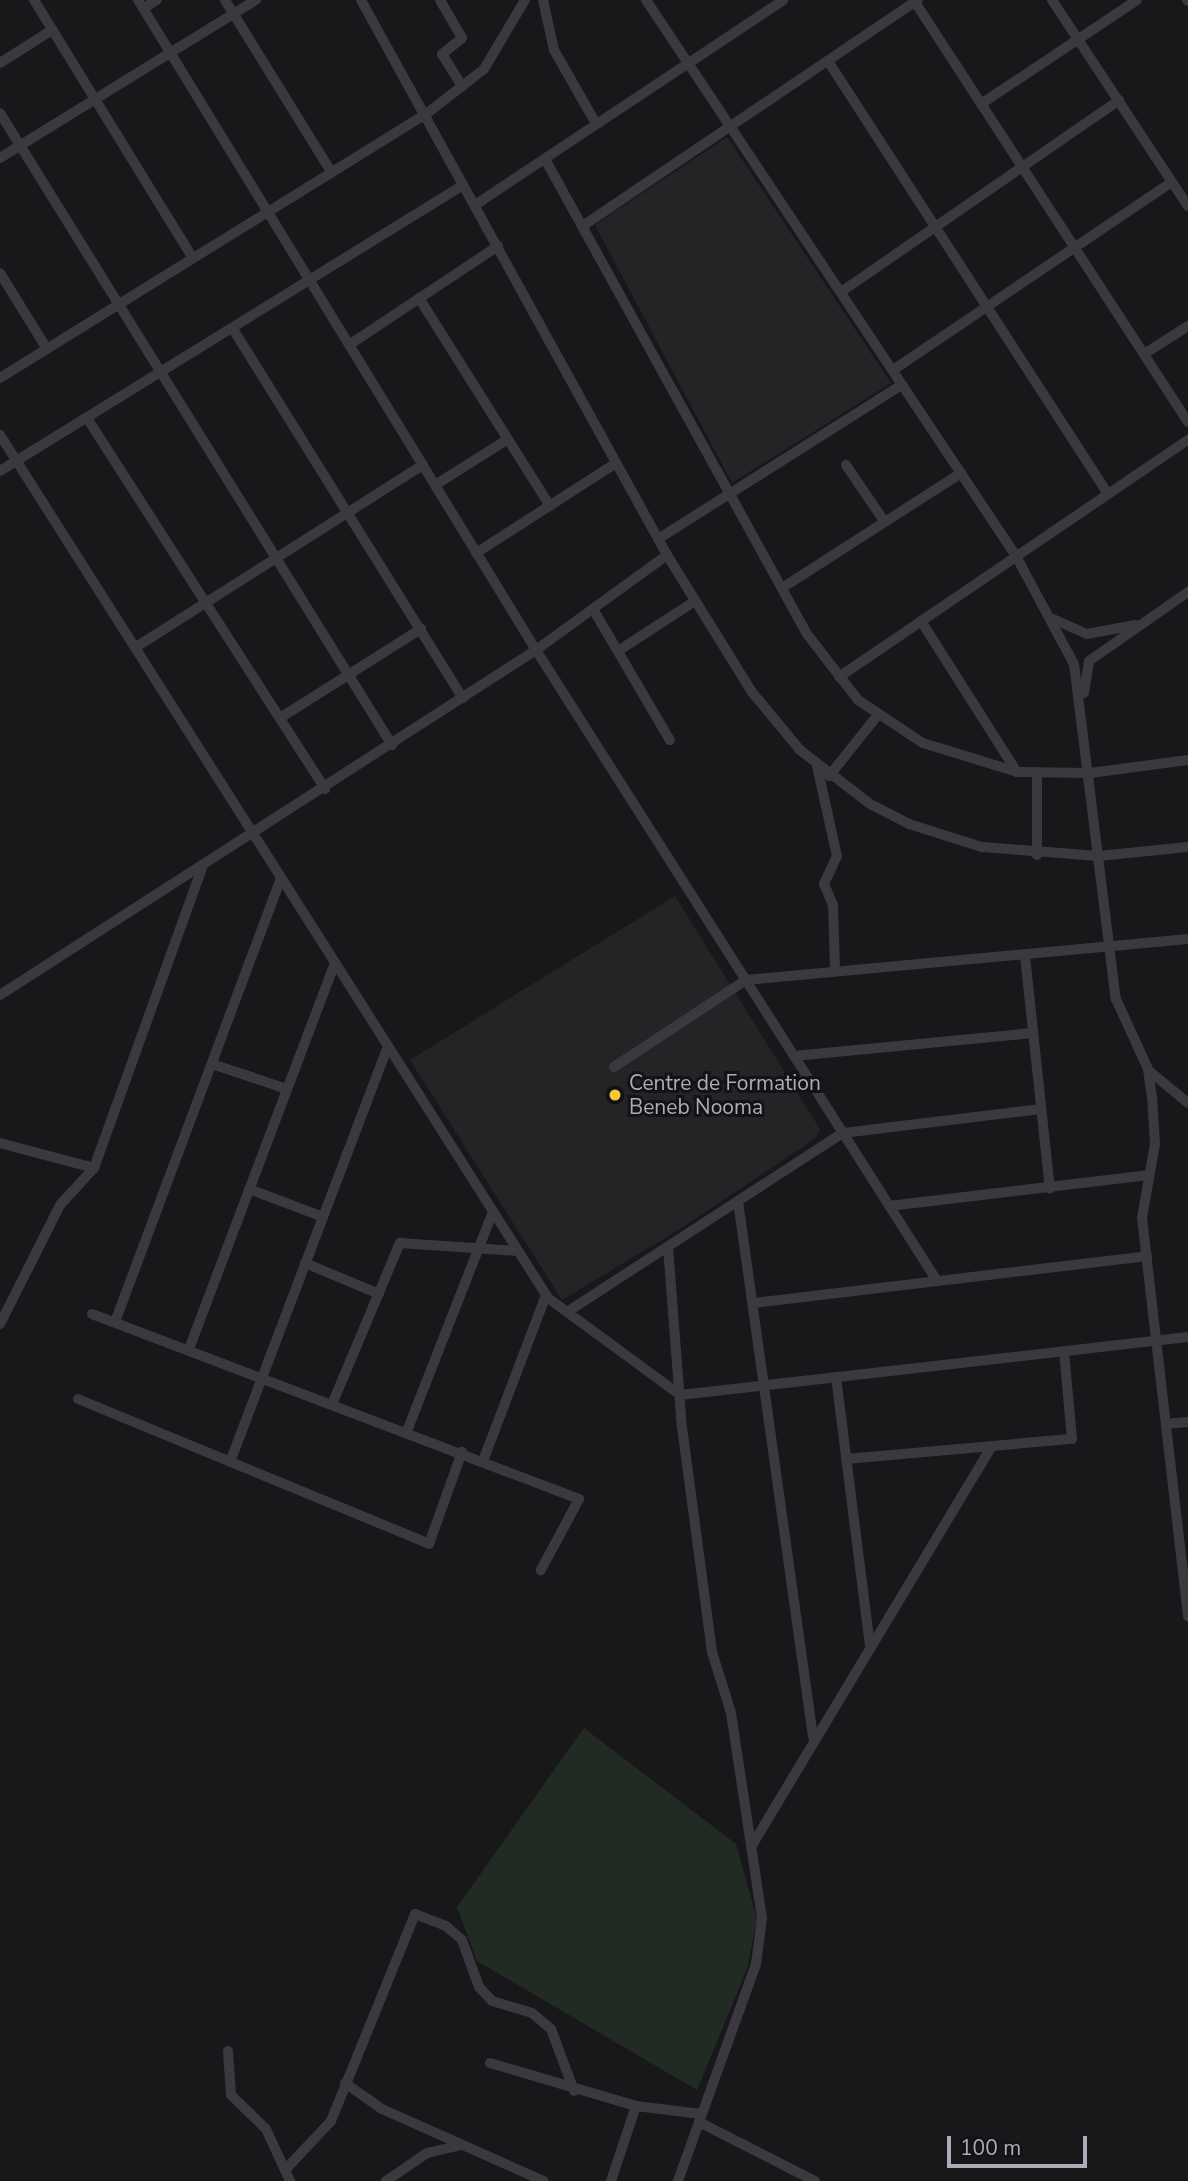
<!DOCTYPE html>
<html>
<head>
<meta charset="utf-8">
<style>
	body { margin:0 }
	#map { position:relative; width:1188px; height:2181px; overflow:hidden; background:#18181a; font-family:"Nunito Sans",sans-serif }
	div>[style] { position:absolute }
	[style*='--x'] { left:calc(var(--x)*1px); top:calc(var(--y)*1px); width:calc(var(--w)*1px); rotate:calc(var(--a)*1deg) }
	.built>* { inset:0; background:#242427 }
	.green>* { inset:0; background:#222a24 }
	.minor>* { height:10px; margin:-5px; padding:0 5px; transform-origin:5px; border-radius:5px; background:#39393f }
	.dots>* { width:19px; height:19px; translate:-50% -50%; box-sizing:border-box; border:4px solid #131315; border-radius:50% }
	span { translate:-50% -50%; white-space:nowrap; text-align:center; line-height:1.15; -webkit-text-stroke:6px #131315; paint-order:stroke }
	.poi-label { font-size:21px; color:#aaadba }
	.left { translate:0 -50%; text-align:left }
	.scale { position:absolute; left:947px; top:2136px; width:140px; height:32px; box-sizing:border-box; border:4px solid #aaadba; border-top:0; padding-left:9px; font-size:21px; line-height:24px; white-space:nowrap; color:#aaadba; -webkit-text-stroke:5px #131315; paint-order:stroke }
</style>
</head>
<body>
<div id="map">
	<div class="built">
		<div style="clip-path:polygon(727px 137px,891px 383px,732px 483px,595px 225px)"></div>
		<div style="clip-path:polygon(675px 896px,820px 1129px,816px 1138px,680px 1229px,562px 1300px,410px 1060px)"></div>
	</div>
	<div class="green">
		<div style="clip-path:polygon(584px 1728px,736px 1844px,757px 1919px,747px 1969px,697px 2090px,477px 1961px,457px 1907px)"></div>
	</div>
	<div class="minor">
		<div style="--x:34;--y:0;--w:303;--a:58.4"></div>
		<div style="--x:138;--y:0;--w:762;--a:58.52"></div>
		<div style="--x:536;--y:650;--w:748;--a:57.56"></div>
		<div style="--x:225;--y:0;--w:203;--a:58.3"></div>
		<div style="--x:361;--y:0;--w:634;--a:61.13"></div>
		<div style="--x:667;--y:555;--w:161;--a:58.2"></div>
		<div style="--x:752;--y:692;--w:75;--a:50.4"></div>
		<div style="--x:800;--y:750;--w:88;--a:37.6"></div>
		<div style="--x:870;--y:804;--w:44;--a:27.1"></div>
		<div style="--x:909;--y:824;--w:77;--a:17.5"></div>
		<div style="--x:982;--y:847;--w:117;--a:4.4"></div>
		<div style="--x:1099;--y:856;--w:89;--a:-5.8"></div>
		<div style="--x:440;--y:0;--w:44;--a:59.9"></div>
		<div style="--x:462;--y:38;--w:26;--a:141"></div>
		<div style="--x:442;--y:54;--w:38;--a:58"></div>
		<div style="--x:543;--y:0;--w:51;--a:77.6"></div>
		<div style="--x:554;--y:50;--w:83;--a:60.3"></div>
		<div style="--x:646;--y:0;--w:668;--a:56.36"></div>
		<div style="--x:1016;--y:556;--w:123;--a:61.8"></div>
		<div style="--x:1074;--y:664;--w:338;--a:82.9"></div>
		<div style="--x:1116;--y:999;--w:77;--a:65.4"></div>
		<div style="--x:1148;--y:1069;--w:27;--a:82"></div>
		<div style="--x:1152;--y:1096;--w:48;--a:86.4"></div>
		<div style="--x:1155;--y:1144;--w:75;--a:100"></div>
		<div style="--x:1142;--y:1218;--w:401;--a:83.4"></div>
		<div style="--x:1052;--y:0;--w:247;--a:56.6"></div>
		<div style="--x:1187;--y:0;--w:1;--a:45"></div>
		<div style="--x:915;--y:2;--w:501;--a:56.98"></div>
		<div style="--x:144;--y:8;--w:15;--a:-32"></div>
		<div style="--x:828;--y:61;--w:516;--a:57.11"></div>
		<div style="--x:0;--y:63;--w:62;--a:-32.4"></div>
		<div style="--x:981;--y:104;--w:187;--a:-33.7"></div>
		<div style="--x:0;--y:113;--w:744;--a:58.19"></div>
		<div style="--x:0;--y:158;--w:301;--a:-31.7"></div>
		<div style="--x:545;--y:159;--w:542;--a:61.12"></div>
		<div style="--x:807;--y:634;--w:83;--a:52.3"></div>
		<div style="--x:858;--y:700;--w:78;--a:33.5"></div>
		<div style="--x:923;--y:743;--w:98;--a:17.1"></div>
		<div style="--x:1017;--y:772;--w:73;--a:0.8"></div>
		<div style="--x:1090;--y:773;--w:99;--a:-7.6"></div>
		<div style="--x:475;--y:205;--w:370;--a:-33.6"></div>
		<div style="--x:584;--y:225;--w:403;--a:-34"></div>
		<div style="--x:0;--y:273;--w:89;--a:58.3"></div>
		<div style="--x:841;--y:292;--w:338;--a:-34.6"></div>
		<div style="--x:419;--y:298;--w:246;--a:57.8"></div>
		<div style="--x:233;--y:329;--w:435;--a:58.1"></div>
		<div style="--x:349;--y:345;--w:179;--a:-33.6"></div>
		<div style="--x:1144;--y:354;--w:52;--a:-32.5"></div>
		<div style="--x:893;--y:370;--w:336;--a:-34"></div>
		<div style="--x:0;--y:378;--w:500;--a:-31.8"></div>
		<div style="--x:425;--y:115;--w:75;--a:-37.9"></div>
		<div style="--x:484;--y:69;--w:80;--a:-59.3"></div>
		<div style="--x:87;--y:418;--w:441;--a:57.3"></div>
		<div style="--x:0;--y:435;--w:1022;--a:57.58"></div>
		<div style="--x:548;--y:1298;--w:164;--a:36.3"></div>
		<div style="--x:680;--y:1395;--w:511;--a:-6.51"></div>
		<div style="--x:846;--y:465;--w:68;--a:55.8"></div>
		<div style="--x:0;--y:471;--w:544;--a:-31.7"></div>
		<div style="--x:435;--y:485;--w:86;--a:-32.2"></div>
		<div style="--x:658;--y:539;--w:289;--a:-32.3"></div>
		<div style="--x:476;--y:553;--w:166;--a:-32.7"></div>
		<div style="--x:782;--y:588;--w:213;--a:-32.7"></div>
		<div style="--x:593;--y:609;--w:152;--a:59.6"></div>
		<div style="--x:1053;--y:619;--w:37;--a:24"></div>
		<div style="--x:1087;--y:634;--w:49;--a:-10.6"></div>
		<div style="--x:921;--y:621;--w:179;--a:57.6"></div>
		<div style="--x:136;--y:647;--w:340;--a:-32.4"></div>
		<div style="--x:618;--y:651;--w:92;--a:-33"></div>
		<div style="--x:839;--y:677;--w:422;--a:-34.2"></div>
		<div style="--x:1084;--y:693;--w:32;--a:-81"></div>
		<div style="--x:1089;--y:661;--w:121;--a:-34.9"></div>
		<div style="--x:280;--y:718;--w:167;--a:-32.3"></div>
		<div style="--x:817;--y:766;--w:92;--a:77.5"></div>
		<div style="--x:837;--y:856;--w:31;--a:115"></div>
		<div style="--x:824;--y:884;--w:23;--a:67"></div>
		<div style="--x:833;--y:905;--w:65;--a:88.2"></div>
		<div style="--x:829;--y:776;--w:77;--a:-51.3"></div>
		<div style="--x:1037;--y:855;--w:83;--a:-90"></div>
		<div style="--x:1025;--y:956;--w:234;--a:83.9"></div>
		<div style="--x:0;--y:995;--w:637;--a:-32.77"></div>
		<div style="--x:536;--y:650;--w:162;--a:-35.9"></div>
		<div style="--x:794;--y:1056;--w:240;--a:-5.5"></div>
		<div style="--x:212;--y:1064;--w:79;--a:18.4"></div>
		<div style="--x:614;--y:1067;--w:158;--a:-33.4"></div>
		<div style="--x:746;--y:980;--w:444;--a:-5.3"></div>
		<div style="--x:1148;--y:1070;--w:52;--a:39.5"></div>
		<div style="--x:0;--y:1143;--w:97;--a:14.9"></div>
		<div style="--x:249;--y:1189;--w:79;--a:20.7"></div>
		<div style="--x:738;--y:1201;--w:541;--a:82.03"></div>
		<div style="--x:889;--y:1206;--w:261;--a:-6.8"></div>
		<div style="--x:668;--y:1247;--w:181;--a:85.6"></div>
		<div style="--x:682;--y:1427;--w:227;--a:82.4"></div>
		<div style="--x:712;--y:1652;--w:64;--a:72.7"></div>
		<div style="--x:731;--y:1713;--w:207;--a:81.4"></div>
		<div style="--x:762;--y:1918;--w:46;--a:97.4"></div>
		<div style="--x:756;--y:1964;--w:231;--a:109.8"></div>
		<div style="--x:305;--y:1263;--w:80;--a:22.7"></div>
		<div style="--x:754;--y:1303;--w:396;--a:-6.8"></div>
		<div style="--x:567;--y:1312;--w:329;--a:-33"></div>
		<div style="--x:843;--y:1133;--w:200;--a:-6.9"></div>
		<div style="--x:92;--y:1314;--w:521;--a:20.8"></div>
		<div style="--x:579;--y:1499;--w:81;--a:118.2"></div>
		<div style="--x:115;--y:1322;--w:473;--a:-69.5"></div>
		<div style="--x:0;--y:1324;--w:133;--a:-63.2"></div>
		<div style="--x:60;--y:1205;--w:50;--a:-47.4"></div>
		<div style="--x:94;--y:1168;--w:321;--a:-70.2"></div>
		<div style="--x:189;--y:1349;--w:413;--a:-69.3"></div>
		<div style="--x:836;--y:1377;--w:270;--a:82.8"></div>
		<div style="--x:78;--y:1399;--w:380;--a:22.4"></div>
		<div style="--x:429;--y:1544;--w:98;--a:-70.3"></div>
		<div style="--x:333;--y:1402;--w:173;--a:-67.2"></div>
		<div style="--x:400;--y:1243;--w:118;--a:3.9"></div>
		<div style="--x:1166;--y:1424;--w:22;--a:-5"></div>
		<div style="--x:407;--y:1431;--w:235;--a:-68.6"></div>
		<div style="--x:846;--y:1459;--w:227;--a:-5.1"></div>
		<div style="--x:1072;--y:1439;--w:88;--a:-95.2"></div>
		<div style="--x:483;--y:1461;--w:178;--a:-69.2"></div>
		<div style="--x:230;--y:1462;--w:445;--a:-69.2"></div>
		<div style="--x:751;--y:1847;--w:468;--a:-59"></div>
		<div style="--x:228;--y:2051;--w:44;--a:86.1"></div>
		<div style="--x:231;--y:2095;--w:49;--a:44.2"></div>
		<div style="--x:266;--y:2129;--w:57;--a:65.2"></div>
		<div style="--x:490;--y:2063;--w:152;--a:16.4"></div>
		<div style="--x:636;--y:2106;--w:66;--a:6.9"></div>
		<div style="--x:345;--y:2083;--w:45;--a:35.1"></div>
		<div style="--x:382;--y:2109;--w:177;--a:24"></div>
		<div style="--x:699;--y:2122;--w:130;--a:27"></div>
		<div style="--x:286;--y:2169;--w:66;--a:-46.8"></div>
		<div style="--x:331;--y:2121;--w:223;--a:-67.9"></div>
		<div style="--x:415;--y:1914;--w:33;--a:21"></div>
		<div style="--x:446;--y:1926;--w:21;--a:41"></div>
		<div style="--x:462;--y:1940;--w:50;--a:70.1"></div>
		<div style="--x:479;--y:1987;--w:19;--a:47"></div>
		<div style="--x:492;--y:2001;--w:42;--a:16.7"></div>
		<div style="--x:532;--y:2013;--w:25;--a:40"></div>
		<div style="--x:551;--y:2029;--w:66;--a:69.6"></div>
		<div style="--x:386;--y:2181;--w:50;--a:-34.3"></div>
		<div style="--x:427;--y:2153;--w:36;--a:-13"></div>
		<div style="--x:611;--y:2181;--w:79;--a:-71.6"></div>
	</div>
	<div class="dots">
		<div style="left:615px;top:1095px;background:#f1c839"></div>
	</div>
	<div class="poi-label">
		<span class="left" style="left:629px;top:1095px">Centre de Formation<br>Beneb Nooma</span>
	</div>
	<div class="scale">100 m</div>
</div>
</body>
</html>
